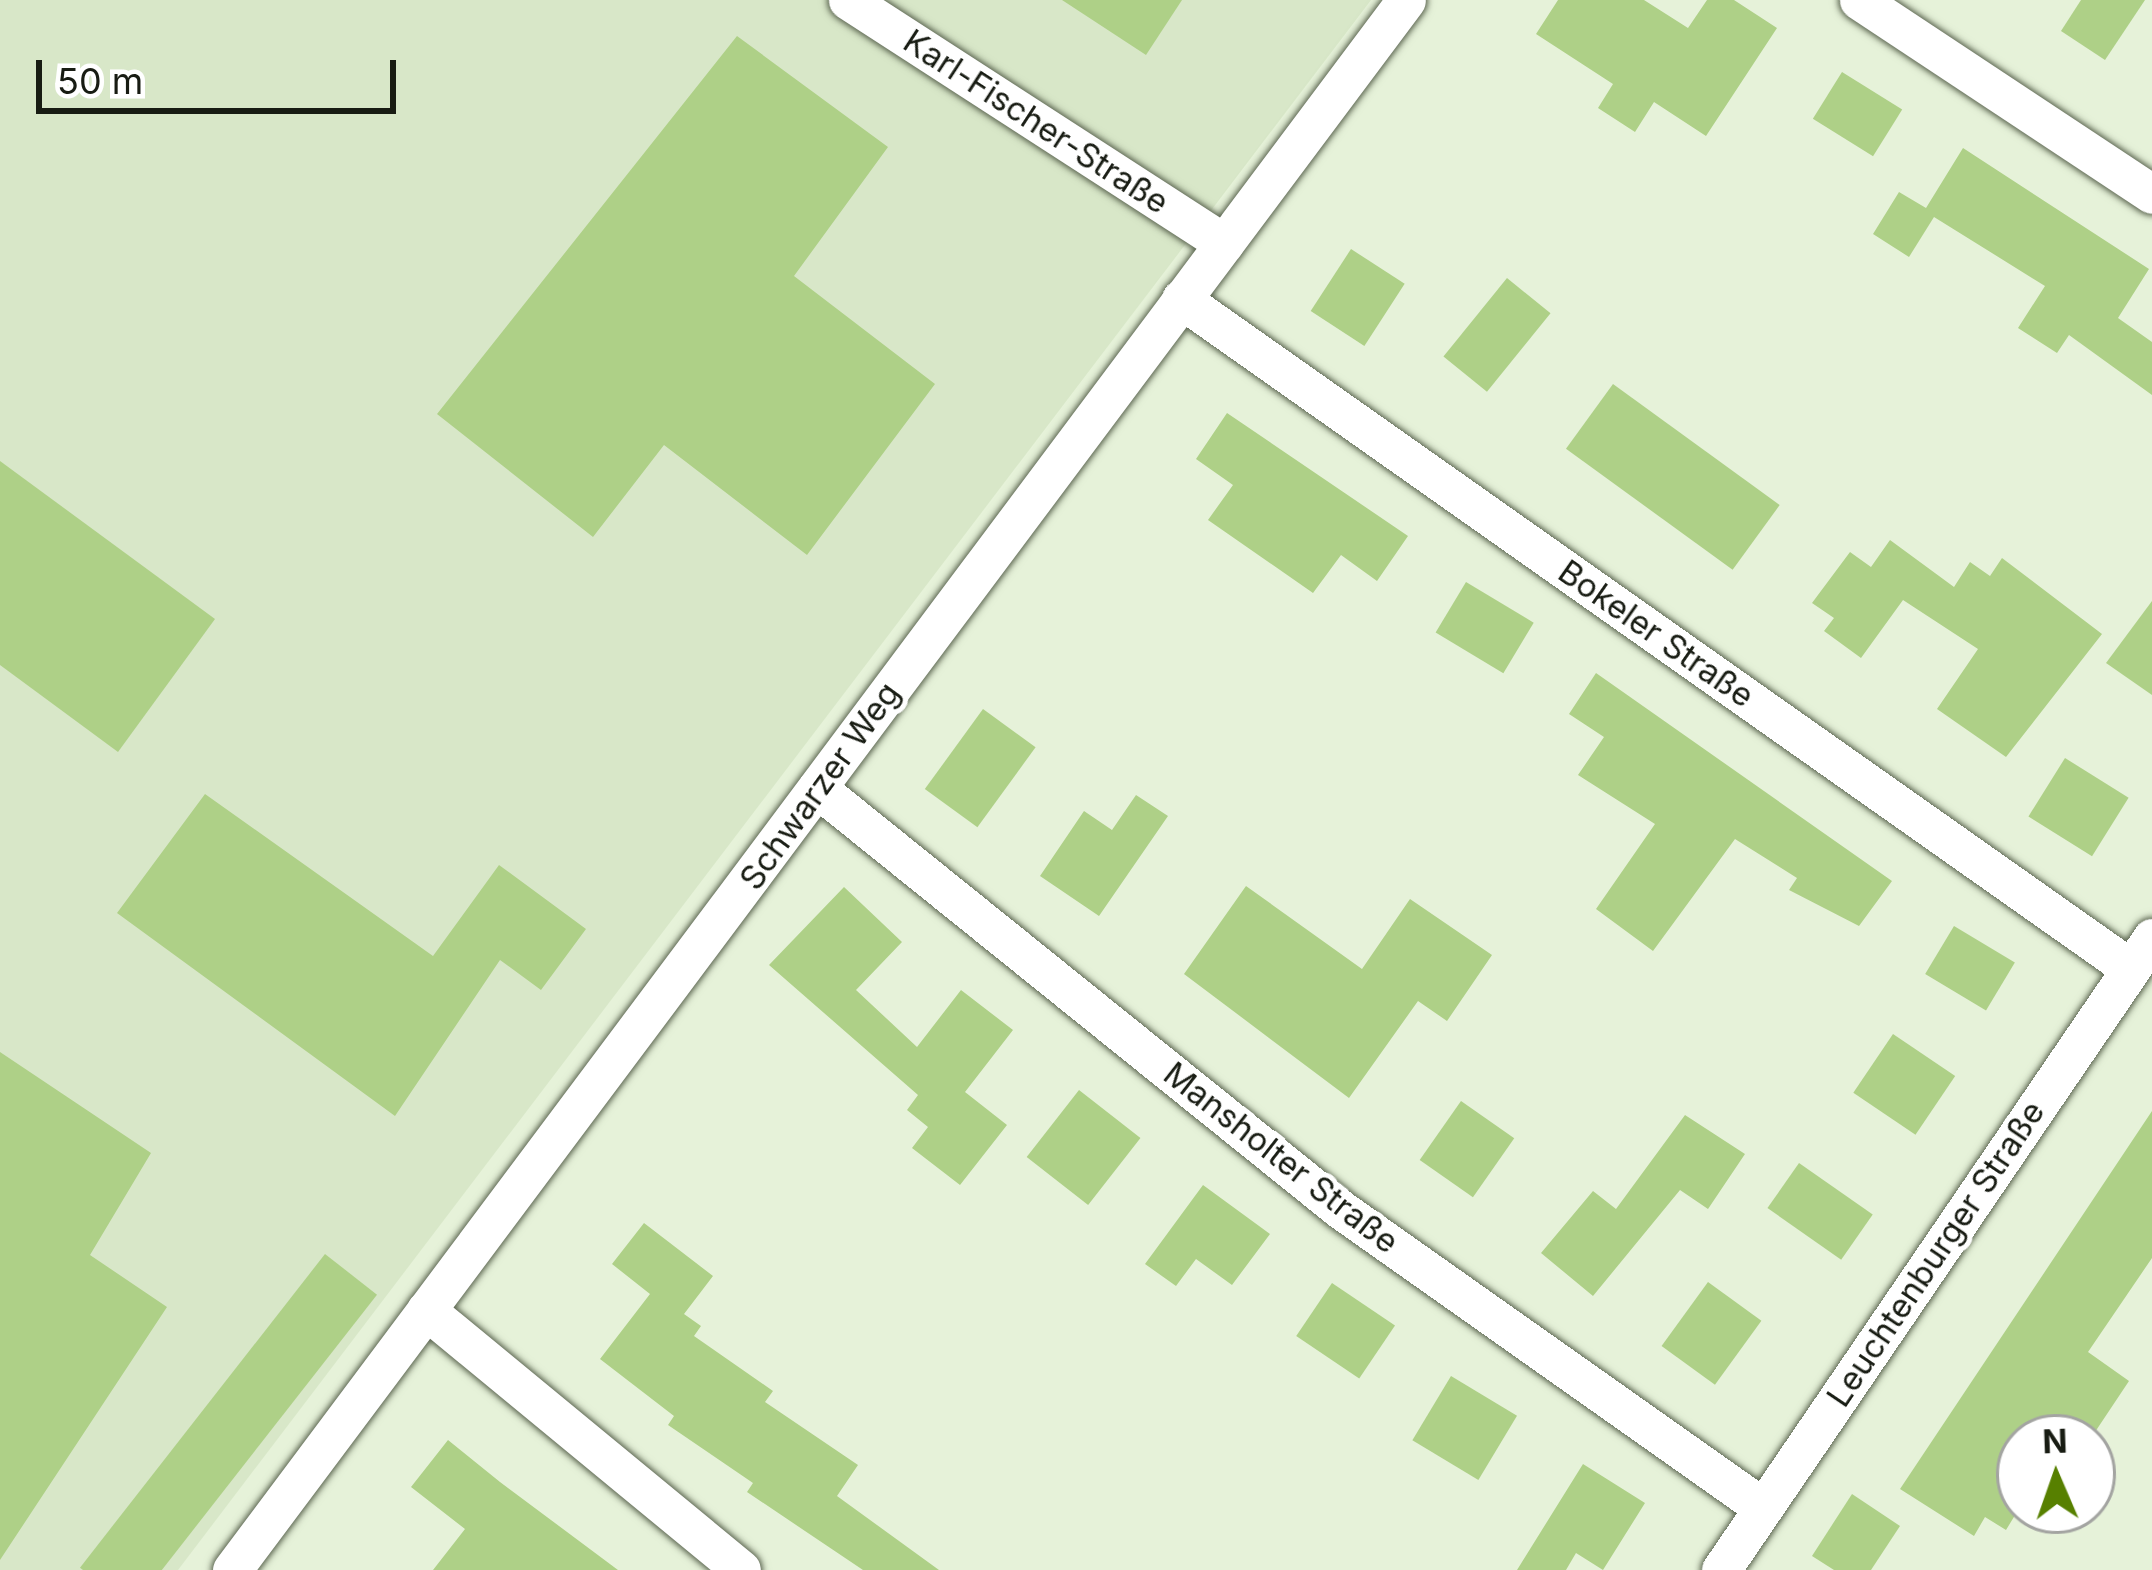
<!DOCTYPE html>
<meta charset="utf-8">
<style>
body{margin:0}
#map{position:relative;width:2152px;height:1570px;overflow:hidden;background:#e6f2d9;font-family:Inter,sans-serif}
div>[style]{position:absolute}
.built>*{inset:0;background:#d8e7c8}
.building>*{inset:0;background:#aed087;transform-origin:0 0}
.roads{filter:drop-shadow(0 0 3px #5d6752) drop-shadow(0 0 3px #5d6752)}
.minor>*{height:39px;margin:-19.5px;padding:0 19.5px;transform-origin:19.5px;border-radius:19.5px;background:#fff}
span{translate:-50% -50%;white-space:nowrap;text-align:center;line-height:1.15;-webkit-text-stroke:10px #fff;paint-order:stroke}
.street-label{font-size:33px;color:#181c13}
.north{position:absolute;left:1996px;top:1414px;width:120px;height:120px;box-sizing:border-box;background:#fff;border:3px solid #a3a4a1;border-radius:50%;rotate:358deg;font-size:33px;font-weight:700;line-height:48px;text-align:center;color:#181c13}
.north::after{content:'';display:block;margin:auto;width:42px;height:54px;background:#578000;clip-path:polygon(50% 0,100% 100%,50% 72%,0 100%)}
.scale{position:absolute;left:36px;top:60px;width:360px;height:54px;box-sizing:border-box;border:6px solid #181c13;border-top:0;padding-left:15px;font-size:36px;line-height:42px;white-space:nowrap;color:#181c13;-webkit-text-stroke:9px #fff;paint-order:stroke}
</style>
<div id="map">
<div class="built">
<i style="clip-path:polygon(0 0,1371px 0,178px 1570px,0 1570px)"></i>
</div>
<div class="building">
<i style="clip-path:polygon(1062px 0,1182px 0,1146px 55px)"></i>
<i style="clip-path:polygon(1558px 0,1644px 0,1688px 28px,1707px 0,1734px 0,1777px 28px,1706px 136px,1654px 102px,1635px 132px,1598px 108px,1613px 84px,1536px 34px)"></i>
<i style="clip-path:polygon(2081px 0,2145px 0,2105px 60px,2061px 31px)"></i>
<i style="clip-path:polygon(737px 36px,888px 147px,794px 276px,935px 384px,807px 555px,664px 445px,593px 537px,437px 414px)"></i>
<i style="left:1842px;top:72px;width:71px;height:55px;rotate:32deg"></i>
<i style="clip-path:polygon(1963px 148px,2149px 269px,2118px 318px,2152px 342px,2152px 395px,2069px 335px,2057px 353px,2018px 328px,2045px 286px,1934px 217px,1909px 257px,1873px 234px,1899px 192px,1926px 208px)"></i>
<i style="left:1351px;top:249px;width:64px;height:74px;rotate:33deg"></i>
<i style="left:1507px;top:278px;width:56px;height:101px;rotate:39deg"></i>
<i style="left:1613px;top:384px;width:206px;height:80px;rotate:36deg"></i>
<i style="clip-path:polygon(1227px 413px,1408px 536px,1377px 581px,1341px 555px,1313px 593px,1208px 520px,1233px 485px,1196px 459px)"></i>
<i style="clip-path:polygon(0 461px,215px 619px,118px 752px,0 665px)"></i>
<i style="clip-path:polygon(1890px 540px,1954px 587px,1970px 562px,1990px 576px,2002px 558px,2102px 634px,2006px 757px,1937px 709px,1978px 649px,1903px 600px,1861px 658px,1824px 631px,1834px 618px,1812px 603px,1850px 552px,1871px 567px)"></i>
<i style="left:1466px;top:582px;width:79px;height:59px;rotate:31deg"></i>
<i style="clip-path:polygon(2152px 601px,2152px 695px,2106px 663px)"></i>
<i style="clip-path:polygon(1596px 673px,1892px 881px,1859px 926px,1789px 890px,1797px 878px,1735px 839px,1653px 951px,1596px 909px,1655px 824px,1578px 775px,1604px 737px,1569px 714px)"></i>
<i style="left:983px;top:709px;width:65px;height:99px;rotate:36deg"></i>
<i style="left:2065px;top:758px;width:75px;height:69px;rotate:32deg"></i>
<i style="clip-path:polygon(205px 794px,433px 956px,499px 865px,586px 929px,541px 990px,500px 960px,395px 1116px,117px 913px)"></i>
<i style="clip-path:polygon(1136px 795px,1168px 816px,1099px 916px,1040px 876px,1084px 811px,1112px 830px)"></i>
<i style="clip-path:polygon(1246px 886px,1362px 969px,1410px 899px,1492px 955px,1447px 1021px,1418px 1001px,1349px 1098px,1184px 974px)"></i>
<i style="clip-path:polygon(844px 887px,902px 942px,856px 990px,917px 1047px,961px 990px,1013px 1030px,965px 1092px,1007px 1125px,960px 1185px,912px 1148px,928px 1127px,907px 1110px,918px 1095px,769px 965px)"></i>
<i style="left:1954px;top:926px;width:71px;height:56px;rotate:31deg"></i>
<i style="left:1893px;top:1034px;width:75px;height:71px;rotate:34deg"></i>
<i style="clip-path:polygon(0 1052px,151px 1153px,90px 1255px,167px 1307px,0 1560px)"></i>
<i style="left:1079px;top:1090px;width:78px;height:85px;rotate:38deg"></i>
<i style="left:1461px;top:1101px;width:65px;height:72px;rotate:35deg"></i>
<i style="clip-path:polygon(2152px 1111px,2152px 1258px,2088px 1352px,2129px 1381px,2091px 1438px,2020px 1438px,2020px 1507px,2006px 1530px,1985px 1517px,1974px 1536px,1900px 1489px)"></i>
<i style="clip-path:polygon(1685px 1115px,1745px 1154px,1708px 1209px,1680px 1190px,1593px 1296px,1541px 1253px,1593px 1191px,1616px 1209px)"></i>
<i style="left:1799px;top:1163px;width:90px;height:55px;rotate:35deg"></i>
<i style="clip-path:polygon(1203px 1185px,1270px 1234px,1232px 1285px,1196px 1259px,1176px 1286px,1145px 1264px)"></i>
<i style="clip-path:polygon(644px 1223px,713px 1276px,684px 1314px,701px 1326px,694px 1336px,773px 1391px,765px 1402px,858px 1465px,837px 1496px,939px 1570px,863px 1570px,747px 1492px,753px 1483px,668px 1425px,674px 1416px,600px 1359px,650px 1294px,612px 1264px)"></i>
<i style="left:325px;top:1254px;width:66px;height:398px;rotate:38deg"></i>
<i style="left:1708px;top:1282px;width:66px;height:79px;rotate:36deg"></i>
<i style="left:1332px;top:1283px;width:76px;height:64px;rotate:34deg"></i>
<i style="left:1451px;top:1376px;width:77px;height:75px;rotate:31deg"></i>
<i style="clip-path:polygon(448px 1440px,500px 1482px,618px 1570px,433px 1570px,465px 1529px,411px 1487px)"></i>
<i style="clip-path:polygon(1583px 1464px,1645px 1503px,1603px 1570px,1576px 1553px,1566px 1570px,1517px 1570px)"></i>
<i style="clip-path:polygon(1852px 1494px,1900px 1526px,1871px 1570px,1834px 1570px,1812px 1556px)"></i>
</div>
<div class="roads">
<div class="minor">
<i style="left:848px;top:0;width:448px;rotate:32.9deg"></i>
<i style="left:1859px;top:0;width:351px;rotate:33.5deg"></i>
<i style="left:1181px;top:299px;width:1162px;rotate:35.19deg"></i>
<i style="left:817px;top:788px;width:671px;rotate:38.83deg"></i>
<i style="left:1340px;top:1209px;width:517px;rotate:35.23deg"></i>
<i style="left:426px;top:1310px;width:408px;rotate:39.5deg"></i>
<i style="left:232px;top:1570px;width:1960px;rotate:-53.21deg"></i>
<i style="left:1721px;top:1570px;width:765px;rotate:-55.71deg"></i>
</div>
</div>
<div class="street-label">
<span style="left:1036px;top:122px;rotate:33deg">Karl-Fischer-Straße</span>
<span style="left:1656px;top:634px;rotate:35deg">Bokeler Straße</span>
<span style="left:820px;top:786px;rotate:-54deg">Schwarzer Weg</span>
<span style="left:1281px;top:1158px;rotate:38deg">Mansholter Straße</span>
<span style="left:1936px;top:1254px;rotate:-56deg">Leuchtenburger Straße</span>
</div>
<div class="north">N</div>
<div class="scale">50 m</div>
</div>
